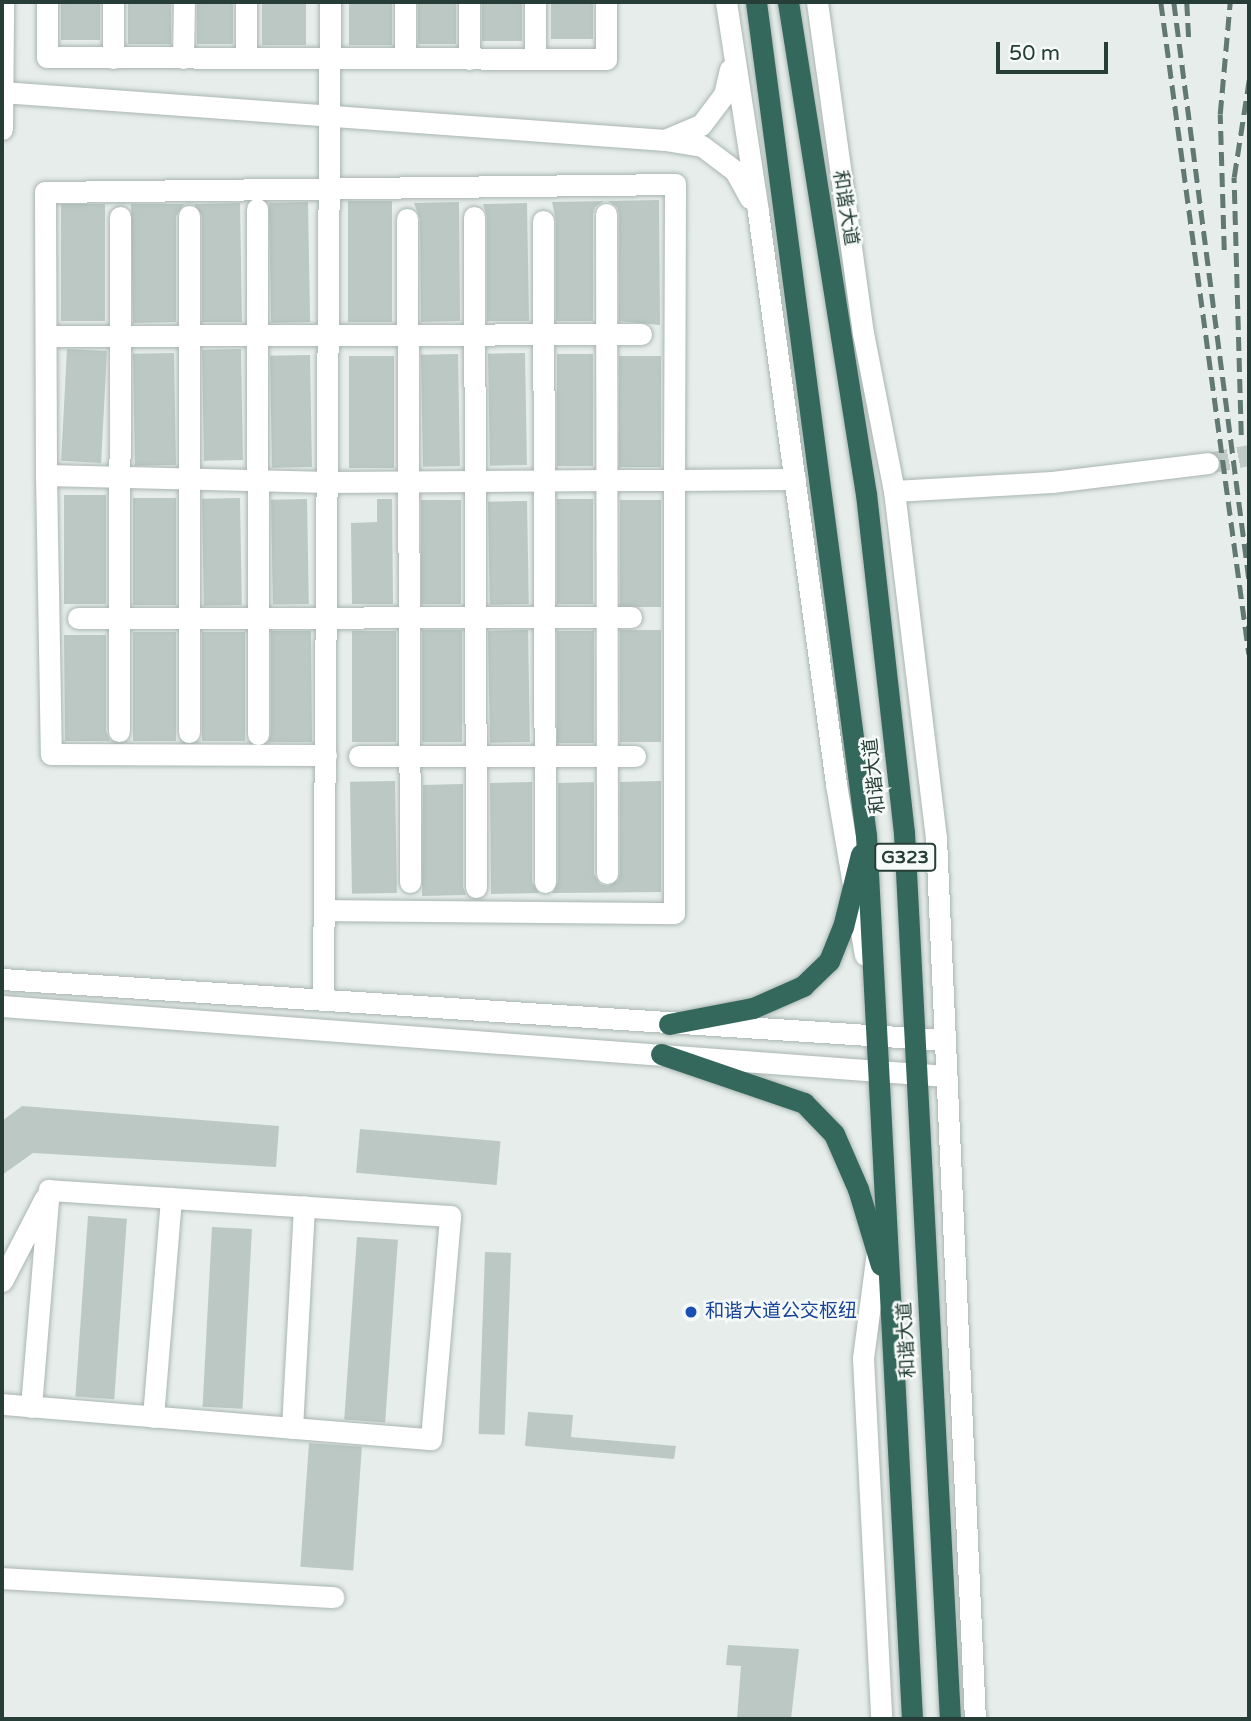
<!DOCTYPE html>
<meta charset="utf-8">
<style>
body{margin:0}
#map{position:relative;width:1251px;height:1721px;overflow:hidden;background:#e6edea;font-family:"Varela Round","Noto Sans SC",sans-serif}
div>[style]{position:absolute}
.building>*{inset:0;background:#bbc8c3;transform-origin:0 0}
.minor-tunnel>*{height:21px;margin-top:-10.5px;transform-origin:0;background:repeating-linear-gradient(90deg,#c0cac6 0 21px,transparent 0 31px)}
.roads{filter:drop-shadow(0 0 2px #a9b5b1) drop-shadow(0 0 2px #a9b5b1)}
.minor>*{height:21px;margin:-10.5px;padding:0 10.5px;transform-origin:10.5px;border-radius:10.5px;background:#fff}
.highway>*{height:21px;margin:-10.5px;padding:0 10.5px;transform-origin:10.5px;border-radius:10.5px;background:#35685d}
.rail>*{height:4.5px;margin-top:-2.25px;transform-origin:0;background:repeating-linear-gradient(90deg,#617972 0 14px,transparent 0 21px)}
.dots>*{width:19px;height:19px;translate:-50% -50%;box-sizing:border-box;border:4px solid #f6faf8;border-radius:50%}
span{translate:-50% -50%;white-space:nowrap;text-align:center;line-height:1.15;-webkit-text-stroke:5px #f6faf8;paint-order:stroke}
.shield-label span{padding:2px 5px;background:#f6faf8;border:2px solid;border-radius:5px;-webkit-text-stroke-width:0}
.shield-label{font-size:18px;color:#263e37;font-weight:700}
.street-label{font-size:19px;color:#263e37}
.transit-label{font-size:19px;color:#164399}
.left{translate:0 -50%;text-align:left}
.frame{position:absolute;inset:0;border:4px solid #263e37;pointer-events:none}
.scale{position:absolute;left:996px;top:42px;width:112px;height:32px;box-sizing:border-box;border:4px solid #263e37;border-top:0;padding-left:9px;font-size:21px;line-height:24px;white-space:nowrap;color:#263e37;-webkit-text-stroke:5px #f6faf8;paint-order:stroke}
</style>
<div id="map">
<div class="building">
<i style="left:61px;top:2px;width:39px;height:38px"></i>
<i style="left:128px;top:2px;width:43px;height:42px"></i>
<i style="left:197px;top:2px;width:36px;height:42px"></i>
<i style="left:262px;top:2px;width:44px;height:43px"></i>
<i style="left:349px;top:2px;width:43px;height:43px"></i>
<i style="left:418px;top:2px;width:38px;height:42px"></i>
<i style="left:482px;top:2px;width:40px;height:39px"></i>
<i style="left:551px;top:2px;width:42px;height:37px"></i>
<i style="clip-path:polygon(659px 200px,660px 325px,619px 321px,619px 214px,617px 207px,608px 201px)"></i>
<i style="left:348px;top:201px;width:44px;height:121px"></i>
<i style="clip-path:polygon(604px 201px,595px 207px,593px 214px,593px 321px,556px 321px,556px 221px,552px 202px)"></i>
<i style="left:308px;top:202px;width:120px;height:39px;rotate:89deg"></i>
<i style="clip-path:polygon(459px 202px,460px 321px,421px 322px,420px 219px,414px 203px)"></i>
<i style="clip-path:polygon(240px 203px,242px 322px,202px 322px,202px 216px,194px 204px)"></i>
<i style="clip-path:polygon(527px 203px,529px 321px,487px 321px,487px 217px,483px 204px)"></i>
<i style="left:105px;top:204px;width:117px;height:44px;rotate:90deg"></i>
<i style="clip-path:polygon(131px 204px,184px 204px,176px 216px,176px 322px,133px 323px)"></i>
<i style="left:67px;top:349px;width:40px;height:112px;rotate:3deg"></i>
<i style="left:241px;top:349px;width:111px;height:39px;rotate:89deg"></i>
<i style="left:174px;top:353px;width:112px;height:41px;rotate:89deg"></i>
<i style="left:525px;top:353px;width:112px;height:37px;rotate:89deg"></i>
<i style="left:458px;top:354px;width:112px;height:37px;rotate:89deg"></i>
<i style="left:557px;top:354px;width:36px;height:112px"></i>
<i style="left:310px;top:355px;width:112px;height:40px;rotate:89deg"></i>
<i style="left:349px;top:356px;width:45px;height:112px"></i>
<i style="left:661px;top:356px;width:111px;height:42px;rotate:90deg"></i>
<i style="left:106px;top:495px;width:109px;height:42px;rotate:90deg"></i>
<i style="left:176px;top:498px;width:107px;height:43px;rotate:90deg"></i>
<i style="left:240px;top:498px;width:107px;height:38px;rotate:89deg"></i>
<i style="left:307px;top:499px;width:105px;height:36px;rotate:89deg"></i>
<i style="clip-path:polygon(377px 499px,392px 499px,393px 604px,352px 604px,351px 523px,377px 522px)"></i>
<i style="left:557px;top:499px;width:36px;height:105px"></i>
<i style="left:421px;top:500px;width:40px;height:104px"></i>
<i style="left:661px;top:500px;width:107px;height:41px;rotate:90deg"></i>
<i style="left:527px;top:501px;width:103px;height:39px;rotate:89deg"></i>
<i style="left:462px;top:630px;width:112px;height:40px;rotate:90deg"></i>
<i style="left:528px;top:630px;width:112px;height:40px;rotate:89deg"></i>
<i style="left:661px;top:630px;width:112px;height:41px;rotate:90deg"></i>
<i style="clip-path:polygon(271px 631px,311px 631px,312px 742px,268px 742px,271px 734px)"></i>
<i style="left:352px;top:631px;width:44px;height:111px"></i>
<i style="left:557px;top:631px;width:37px;height:112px"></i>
<i style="left:133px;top:632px;width:43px;height:109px"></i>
<i style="left:202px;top:632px;width:43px;height:109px"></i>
<i style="clip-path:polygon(64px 635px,106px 635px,106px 731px,110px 741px,65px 741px)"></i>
<i style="left:395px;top:781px;width:112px;height:45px;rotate:89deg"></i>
<i style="clip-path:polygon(661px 781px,661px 892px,552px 893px,558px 882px,558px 783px,594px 782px,594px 874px,600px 884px,608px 886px,618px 880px,620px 873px,620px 782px)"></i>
<i style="clip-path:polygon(532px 782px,532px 882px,539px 893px,491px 894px,490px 783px)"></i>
<i style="clip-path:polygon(463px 784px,463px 887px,466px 895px,422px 896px,423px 785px)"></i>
<i style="clip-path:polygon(22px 1106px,279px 1126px,276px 1167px,33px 1153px,2px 1175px,2px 1121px)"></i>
<i style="left:360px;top:1129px;width:141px;height:44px;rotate:5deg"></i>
<i style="left:88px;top:1216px;width:39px;height:181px;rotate:4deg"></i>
<i style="left:212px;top:1227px;width:40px;height:180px;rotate:3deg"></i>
<i style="left:357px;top:1237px;width:41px;height:183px;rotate:4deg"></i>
<i style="left:485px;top:1252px;width:26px;height:182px;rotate:2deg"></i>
<i style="clip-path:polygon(528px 1412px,573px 1415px,571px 1437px,676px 1446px,674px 1459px,525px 1446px)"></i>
<i style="left:309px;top:1443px;width:53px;height:124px;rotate:4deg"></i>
<i style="clip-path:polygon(728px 1645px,799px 1649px,791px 1719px,737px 1719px,741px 1666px,726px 1665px)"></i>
</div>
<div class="minor-tunnel">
<i style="left:1208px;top:463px;width:42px;rotate:-11deg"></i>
</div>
<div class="roads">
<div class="minor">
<i style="left:47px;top:2px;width:55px;rotate:90deg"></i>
<i style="left:47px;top:57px;width:559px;rotate:0.2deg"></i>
<i style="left:606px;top:59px;width:57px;rotate:-90deg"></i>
<i style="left:405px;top:2px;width:56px;rotate:90deg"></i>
<i style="left:726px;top:2px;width:212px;rotate:81.3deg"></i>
<i style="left:758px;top:212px;width:577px;rotate:82.23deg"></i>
<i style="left:836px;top:784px;width:173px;rotate:80.4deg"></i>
<i style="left:817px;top:2px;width:334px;rotate:82.1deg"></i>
<i style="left:863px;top:333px;width:161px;rotate:78.9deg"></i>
<i style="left:894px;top:491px;width:350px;rotate:83.1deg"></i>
<i style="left:936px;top:838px;width:882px;rotate:87.47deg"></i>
<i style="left:113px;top:58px;width:56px;rotate:-90deg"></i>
<i style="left:183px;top:58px;width:56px;rotate:-89deg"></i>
<i style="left:246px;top:58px;width:56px;rotate:-90deg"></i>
<i style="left:469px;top:59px;width:57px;rotate:-90deg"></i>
<i style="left:535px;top:59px;width:57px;rotate:-90deg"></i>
<i style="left:2px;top:92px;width:665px;rotate:4.14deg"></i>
<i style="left:665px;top:140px;width:39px;rotate:-23deg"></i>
<i style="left:701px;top:125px;width:38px;rotate:-53deg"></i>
<i style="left:724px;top:95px;width:26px;rotate:-77deg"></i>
<i style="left:2px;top:129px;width:127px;rotate:-89.5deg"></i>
<i style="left:665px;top:140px;width:37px;rotate:9deg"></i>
<i style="left:702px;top:146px;width:41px;rotate:37.1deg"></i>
<i style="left:735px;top:171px;width:31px;rotate:61deg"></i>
<i style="left:257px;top:209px;width:525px;rotate:89.89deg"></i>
<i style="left:606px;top:214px;width:659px;rotate:89.91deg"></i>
<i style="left:189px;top:216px;width:516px;rotate:90deg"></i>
<i style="left:474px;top:217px;width:670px;rotate:89.83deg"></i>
<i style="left:407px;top:219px;width:663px;rotate:89.74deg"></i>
<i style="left:543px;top:221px;width:661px;rotate:89.83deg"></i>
<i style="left:46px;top:336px;width:595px;rotate:-0.19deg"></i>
<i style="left:46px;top:475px;width:279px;rotate:89deg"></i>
<i style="left:51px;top:754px;width:275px;rotate:0.2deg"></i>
<i style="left:894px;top:491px;width:158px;rotate:-3.3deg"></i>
<i style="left:1052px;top:482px;width:157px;rotate:-6.9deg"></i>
<i style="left:78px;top:618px;width:553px;rotate:-0.1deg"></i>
<i style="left:119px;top:731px;width:514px;rotate:-89.89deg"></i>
<i style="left:359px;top:756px;width:276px"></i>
<i style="left:324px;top:910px;width:350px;rotate:0.5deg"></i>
<i style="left:674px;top:913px;width:433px;rotate:-90deg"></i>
<i style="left:674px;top:480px;width:296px;rotate:-89.8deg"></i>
<i style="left:675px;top:184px;width:630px;rotate:179.27deg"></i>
<i style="left:45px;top:192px;width:283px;rotate:89.8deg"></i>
<i style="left:46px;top:475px;width:283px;rotate:1.4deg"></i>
<i style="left:329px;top:482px;width:278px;rotate:-0.4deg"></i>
<i style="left:607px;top:480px;width:67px"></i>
<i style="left:674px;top:480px;width:121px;rotate:-0.5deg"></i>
<i style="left:2px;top:979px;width:945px;rotate:3.7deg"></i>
<i style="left:323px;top:1000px;width:998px;rotate:-89.6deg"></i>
<i style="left:2px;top:1006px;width:947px;rotate:4.24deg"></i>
<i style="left:878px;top:1244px;width:115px;rotate:97.5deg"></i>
<i style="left:863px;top:1358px;width:361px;rotate:87.1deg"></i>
<i style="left:2px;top:1281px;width:93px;rotate:-62.6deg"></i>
<i style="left:2px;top:1404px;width:430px;rotate:4.7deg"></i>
<i style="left:431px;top:1439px;width:224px;rotate:-85.1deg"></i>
<i style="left:450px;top:1216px;width:402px;rotate:-176.3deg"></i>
<i style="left:31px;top:1407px;width:218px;rotate:-85.3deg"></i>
<i style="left:153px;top:1417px;width:220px;rotate:-85.3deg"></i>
<i style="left:292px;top:1428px;width:222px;rotate:-86.9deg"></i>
<i style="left:2px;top:1578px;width:332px;rotate:3.3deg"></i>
</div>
<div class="highway">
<i style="left:756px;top:2px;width:840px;rotate:82.48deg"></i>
<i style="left:866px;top:835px;width:885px;rotate:87.02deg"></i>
<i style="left:788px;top:2px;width:498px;rotate:81deg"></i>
<i style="left:866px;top:494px;width:341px;rotate:83.6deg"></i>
<i style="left:904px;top:833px;width:887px;rotate:87.03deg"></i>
<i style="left:669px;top:1024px;width:86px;rotate:-10.8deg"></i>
<i style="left:753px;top:1008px;width:55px;rotate:-23.7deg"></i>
<i style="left:803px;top:986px;width:36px;rotate:-44deg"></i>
<i style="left:829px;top:961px;width:37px;rotate:-68deg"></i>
<i style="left:843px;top:927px;width:75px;rotate:-76.1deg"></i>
<i style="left:661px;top:1054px;width:151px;rotate:18.9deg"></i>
<i style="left:804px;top:1103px;width:43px;rotate:45.9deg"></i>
<i style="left:834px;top:1134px;width:60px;rotate:66.4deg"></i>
<i style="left:858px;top:1189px;width:79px;rotate:73.2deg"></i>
</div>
</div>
<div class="rail">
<i style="left:1161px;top:2px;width:658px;rotate:82.31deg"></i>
<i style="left:1174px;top:2px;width:582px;rotate:82.59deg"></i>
<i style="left:1187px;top:2px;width:38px;rotate:87deg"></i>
<i style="left:1224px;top:250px;width:136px;rotate:-91.7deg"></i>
<i style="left:1220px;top:114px;width:112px;rotate:-84.9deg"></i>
<i style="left:1241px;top:435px;width:258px;rotate:-91.6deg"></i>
<i style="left:1234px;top:177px;width:98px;rotate:-81.2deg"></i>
</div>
<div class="dots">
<i style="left:691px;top:1312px;background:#1a4fb4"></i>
</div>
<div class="shield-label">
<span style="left:905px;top:857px">G323</span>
</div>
<div class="street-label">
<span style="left:845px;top:208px;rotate:81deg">和谐大道</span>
<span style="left:875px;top:776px;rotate:-96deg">和谐大道</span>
<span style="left:907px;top:1340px;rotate:-93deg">和谐大道</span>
</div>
<div class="transit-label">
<span class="left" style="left:705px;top:1312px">和谐大道公交枢纽</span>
</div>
<div class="frame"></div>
<div class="scale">50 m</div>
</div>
